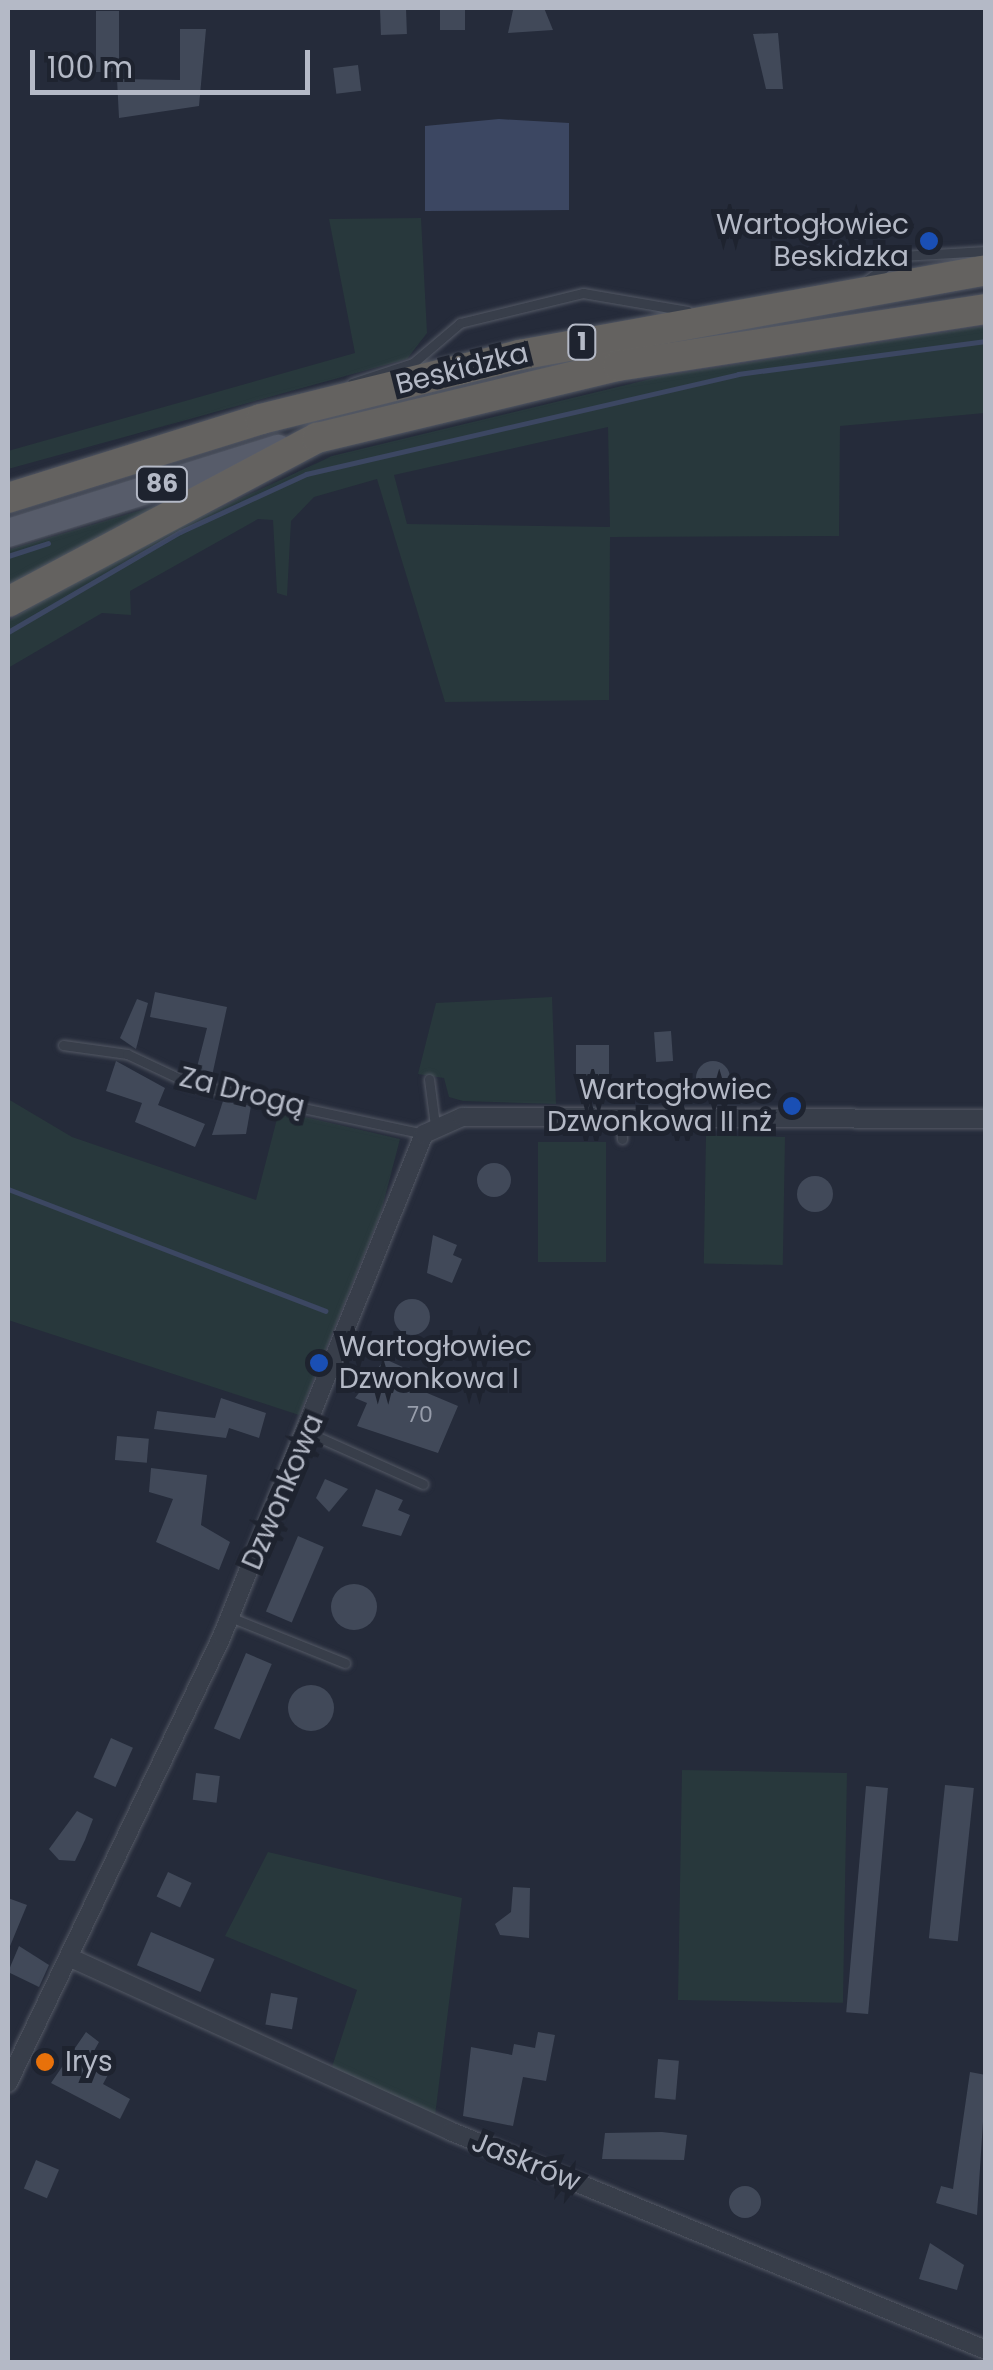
<!DOCTYPE html>
<meta charset="utf-8">
<style>
body{margin:0}
#map{position:relative;width:993px;height:2370px;overflow:hidden;background:#252b3a;font-family:Poppins,sans-serif}
div>[style]{position:absolute}
.green>*{inset:0;background:#28383c;transform-origin:0 0}
.water>*{inset:0;background:#3c4762}
.stream>*{height:5px;margin:-2.5px;padding:0 2.5px;transform-origin:2.5px;border-radius:2.5px;background:#3c4762}
.building>*{inset:0;background:#414959;transform-origin:0 0}
.round{border-radius:50%}
.roads{filter:drop-shadow(0 0 2px #545965) drop-shadow(0 0 2px #545965)}
.service>*{height:9px;margin:-4.5px;padding:0 4.5px;transform-origin:4.5px;border-radius:4.5px;background:#383e4a}
.minor>*{height:18px;margin:-9px;padding:0 9px;transform-origin:9px;border-radius:9px;background:#383e4a}
.primary>*{height:28px;margin:-14px;padding:0 14px;transform-origin:14px;border-radius:14px;background:#575c6a}
.trunk>*{height:30px;margin:-15px;padding:0 15px;transform-origin:15px;border-radius:15px;background:#646260}
.dots>*{width:28px;height:28px;translate:-50% -50%;box-sizing:border-box;border:5px solid #1e232f;border-radius:50%}
span{translate:-50% -50%;white-space:nowrap;text-align:center;line-height:1.15;-webkit-text-stroke:10px #1e232f;paint-order:stroke}
.number-label{font-size:22px;color:#979dab}
.number-label span{-webkit-text-stroke-width:0}
.shield-label span{padding:2px 8px;background:#1e232f;border:2px solid;border-radius:8px;-webkit-text-stroke-width:0}
.shield-label{font-size:25px;color:#b4b9c6;font-weight:700}
.poi-label{font-size:28px;color:#b4b9c6}
.right{translate:-100% -50%;text-align:right}
.left{translate:0 -50%;text-align:left}
.street-label{font-size:28px;color:#b4b9c6}
.frame{position:absolute;inset:0;border:10px solid #b4b9c6;pointer-events:none}
.scale{position:absolute;left:30px;top:50px;width:280px;height:45px;box-sizing:border-box;border:5px solid #b4b9c6;border-top:0;padding-left:12px;font-size:30px;line-height:35px;white-space:nowrap;color:#b4b9c6;-webkit-text-stroke:8px #1e232f;paint-order:stroke}
</style>
<div id="map">
<div class="green">
<i style="clip-path:polygon(421px 218px,427px 333px,407px 359px,8px 469px,8px 451px,355px 353px,329px 219px)"></i>
<i style="clip-path:polygon(evenodd,985px 326px,985px 413px,840px 426px,839px 536px,610px 537px,609px 700px,445px 702px,377px 479px,314px 497px,291px 521px,287px 596px,277px 593px,273px 520px,258px 519px,130px 591px,131px 615px,102px 613px,8px 668px,8px 621px,114px 557px,332px 456px,663px 376px,985px 326px,608px 427px,610px 527px,407px 524px,394px 475px,608px 427px)"></i>
<i style="clip-path:polygon(155px 506px,135px 521px,8px 586px,8px 550px)"></i>
<i style="clip-path:polygon(552px 997px,556px 1104px,463px 1101px,449px 1097px,444px 1078px,418px 1074px,436px 1003px)"></i>
<i style="clip-path:polygon(8px 1099px,72px 1137px,256px 1200px,279px 1111px,400px 1139px,381px 1212px,299px 1415px,8px 1320px)"></i>
<i style="left:785px;top:1137px;width:128px;height:79px;rotate:91deg"></i>
<i style="left:538px;top:1142px;width:68px;height:120px"></i>
<i style="left:682px;top:1770px;width:165px;height:230px;rotate:1deg"></i>
<i style="clip-path:polygon(268px 1852px,462px 1898px,435px 2116px,330px 2073px,357px 1990px,225px 1936px)"></i>
</div>
<div class="water">
<i style="clip-path:polygon(499px 119px,569px 123px,569px 210px,425px 211px,425px 126px)"></i>
</div>
<div class="stream">
<i style="left:8px;top:556px;width:42px;rotate:-18deg"></i>
<i style="left:8px;top:632px;width:199px;rotate:-30.2deg"></i>
<i style="left:180px;top:532px;width:139px;rotate:-24.7deg"></i>
<i style="left:306px;top:474px;width:443px;rotate:-13deg"></i>
<i style="left:738px;top:374px;width:250px;rotate:-7.6deg"></i>
<i style="left:8px;top:1189px;width:340px;rotate:21deg"></i>
</div>
<div class="building">
<i style="left:406px;top:8px;width:26px;height:26px;rotate:88deg"></i>
<i style="left:440px;top:8px;width:25px;height:22px"></i>
<i style="clip-path:polygon(544px 8px,553px 30px,508px 33px,513px 10px)"></i>
<i style="left:96px;top:11px;width:23px;height:61px"></i>
<i style="clip-path:polygon(180px 29px,206px 29px,199px 106px,119px 118px,117px 79px,180px 80px)"></i>
<i style="clip-path:polygon(778px 33px,783px 89px,766px 89px,753px 34px)"></i>
<i style="left:358px;top:65px;width:26px;height:25px;rotate:83deg"></i>
<i style="clip-path:polygon(155px 992px,227px 1007px,212px 1076px,196px 1071px,207px 1028px,150px 1017px)"></i>
<i style="clip-path:polygon(137px 999px,148px 1003px,136px 1049px,120px 1038px)"></i>
<i style="left:671px;top:1031px;width:30px;height:17px;rotate:86deg"></i>
<i style="left:576px;top:1045px;width:33px;height:31px"></i>
<i style="clip-path:polygon(116px 1061px,165px 1088px,158px 1105px,205px 1124px,195px 1147px,135px 1122px,142px 1103px,106px 1091px)"></i>
<i class="round" style="left:696px;top:1061px;width:34px;height:34px"></i>
<i style="clip-path:polygon(223px 1101px,251px 1106px,246px 1134px,212px 1135px)"></i>
<i class="round" style="left:477px;top:1163px;width:34px;height:34px"></i>
<i class="round" style="left:797px;top:1176px;width:36px;height:36px"></i>
<i style="clip-path:polygon(433px 1235px,457px 1245px,453px 1255px,462px 1259px,452px 1283px,427px 1273px)"></i>
<i class="round" style="left:394px;top:1299px;width:36px;height:36px"></i>
<i style="clip-path:polygon(385px 1359px,407px 1369px,401px 1382px,458px 1406px,438px 1453px,357px 1426px,367px 1403px,355px 1398px)"></i>
<i style="clip-path:polygon(221px 1398px,266px 1413px,259px 1438px,229px 1428px,226px 1438px,154px 1429px,157px 1411px,215px 1418px)"></i>
<i style="left:117px;top:1436px;width:32px;height:24px;rotate:5deg"></i>
<i style="clip-path:polygon(151px 1468px,207px 1475px,201px 1525px,230px 1542px,219px 1570px,156px 1542px,173px 1499px,149px 1492px)"></i>
<i style="clip-path:polygon(325px 1479px,348px 1489px,329px 1512px,316px 1498px)"></i>
<i style="clip-path:polygon(376px 1489px,403px 1500px,398px 1510px,410px 1515px,401px 1536px,362px 1526px)"></i>
<i style="left:298px;top:1536px;width:28px;height:82px;rotate:23deg"></i>
<i class="round" style="left:331px;top:1584px;width:46px;height:46px"></i>
<i style="left:246px;top:1653px;width:28px;height:82px;rotate:23deg"></i>
<i class="round" style="left:288px;top:1685px;width:46px;height:46px"></i>
<i style="left:111px;top:1738px;width:24px;height:43px;rotate:24deg"></i>
<i style="left:196px;top:1773px;width:24px;height:27px;rotate:7deg"></i>
<i style="left:945px;top:1785px;width:29px;height:154px;rotate:6deg"></i>
<i style="left:866px;top:1786px;width:22px;height:227px;rotate:5deg"></i>
<i style="clip-path:polygon(77px 1811px,93px 1819px,85px 1840px,75px 1861px,59px 1860px,49px 1849px)"></i>
<i style="left:168px;top:1872px;width:26px;height:27px;rotate:25deg"></i>
<i style="clip-path:polygon(513px 1887px,530px 1888px,529px 1938px,500px 1935px,495px 1924px,511px 1912px)"></i>
<i style="clip-path:polygon(8px 1898px,27px 1905px,8px 1951px)"></i>
<i style="left:151px;top:1932px;width:69px;height:36px;rotate:23deg"></i>
<i style="clip-path:polygon(19px 1946px,49px 1965px,39px 1987px,8px 1972px)"></i>
<i style="left:271px;top:1993px;width:27px;height:32px;rotate:10deg"></i>
<i style="clip-path:polygon(86px 2032px,99px 2042px,89px 2060px,110px 2071px,103px 2084px,130px 2099px,120px 2119px,51px 2083px)"></i>
<i style="clip-path:polygon(538px 2032px,555px 2035px,546px 2081px,523px 2077px,513px 2126px,463px 2116px,471px 2047px,512px 2055px,514px 2044px,535px 2048px)"></i>
<i style="left:658px;top:2059px;width:21px;height:39px;rotate:5deg"></i>
<i style="clip-path:polygon(970px 2072px,986px 2075px,977px 2215px,936px 2203px,941px 2186px,953px 2189px)"></i>
<i style="clip-path:polygon(662px 2132px,687px 2135px,684px 2160px,602px 2159px,605px 2133px)"></i>
<i style="left:36px;top:2160px;width:25px;height:31px;rotate:23deg"></i>
<i class="round" style="left:729px;top:2186px;width:32px;height:32px"></i>
<i style="clip-path:polygon(930px 2243px,964px 2265px,957px 2290px,919px 2279px)"></i>
</div>
<div class="roads">
<div class="service">
<i style="left:863px;top:283px;width:47px;rotate:-35.4deg"></i>
<i style="left:901px;top:256px;width:85px;rotate:-3.4deg"></i>
<i style="left:352px;top:383px;width:64px;rotate:-18.2deg"></i>
<i style="left:413px;top:363px;width:62px;rotate:-40.4deg"></i>
<i style="left:460px;top:323px;width:127px;rotate:-13.7deg"></i>
<i style="left:583px;top:293px;width:106px;rotate:9.8deg"></i>
<i style="left:63px;top:1045px;width:65px;rotate:8deg"></i>
<i style="left:127px;top:1054px;width:71px;rotate:25.1deg"></i>
<i style="left:191px;top:1084px;width:238px;rotate:12.1deg"></i>
<i style="left:429px;top:1079px;width:46px;rotate:82.6deg"></i>
<i style="left:621px;top:1120px;width:19px;rotate:87deg"></i>
<i style="left:309px;top:1433px;width:125px;rotate:24.1deg"></i>
<i style="left:230px;top:1617px;width:124px;rotate:21.8deg"></i>
</div>
<div class="minor">
<i style="left:73px;top:1959px;width:414px;rotate:24.5deg"></i>
<i style="left:450px;top:2131px;width:579px;rotate:22.22deg"></i>
<i style="left:8px;top:2083px;width:496px;rotate:-64.4deg"></i>
<i style="left:222px;top:1636px;width:541px;rotate:-68.08deg"></i>
<i style="left:424px;top:1134px;width:42px;rotate:-24.1deg"></i>
<i style="left:462px;top:1117px;width:524px;rotate:0.22deg"></i>
</div>
<div class="primary">
<i style="left:8px;top:533px;width:283px;rotate:-17.3deg"></i>
</div>
<div class="trunk">
<i style="left:8px;top:498px;width:265px;rotate:-17.3deg"></i>
<i style="left:261px;top:419px;width:266px;rotate:-13.9deg"></i>
<i style="left:519px;top:355px;width:475px;rotate:-10.3deg"></i>
<i style="left:8px;top:602px;width:350px;rotate:-28deg"></i>
<i style="left:317px;top:438px;width:309px;rotate:-13.5deg"></i>
<i style="left:618px;top:366px;width:372px;rotate:-8.8deg"></i>
</div>
</div>
<div class="dots">
<i style="left:929px;top:241px;background:#1a4fb4"></i>
<i style="left:792px;top:1106px;background:#1a4fb4"></i>
<i style="left:319px;top:1363px;background:#1a4fb4"></i>
<i style="left:45px;top:2062px;background:#e8710a"></i>
</div>
<div class="number-label">
<span style="left:420px;top:1415px">70</span>
</div>
<div class="shield-label">
<span style="left:582px;top:342px">1</span>
<span style="left:162px;top:484px">86</span>
</div>
<div class="poi-label">
<span class="right" style="left:909px;top:241px">Wartogłowiec<br>Beskidzka</span>
<span class="right" style="left:772px;top:1106px">Wartogłowiec<br>Dzwonkowa II nż</span>
<span class="left" style="left:339px;top:1363px">Wartogłowiec<br>Dzwonkowa I</span>
<span class="left" style="left:65px;top:2062px">Irys</span>
</div>
<div class="street-label">
<span style="left:462px;top:369px;rotate:-14deg">Beskidzka</span>
<span style="left:242px;top:1092px;rotate:14deg">Za Drogą</span>
<span style="left:283px;top:1492px;rotate:-67deg">Dzwonkowa</span>
<span style="left:526px;top:2162px;rotate:22deg">Jaskrów</span>
</div>
<div class="frame"></div>
<div class="scale">100 m</div>
</div>
